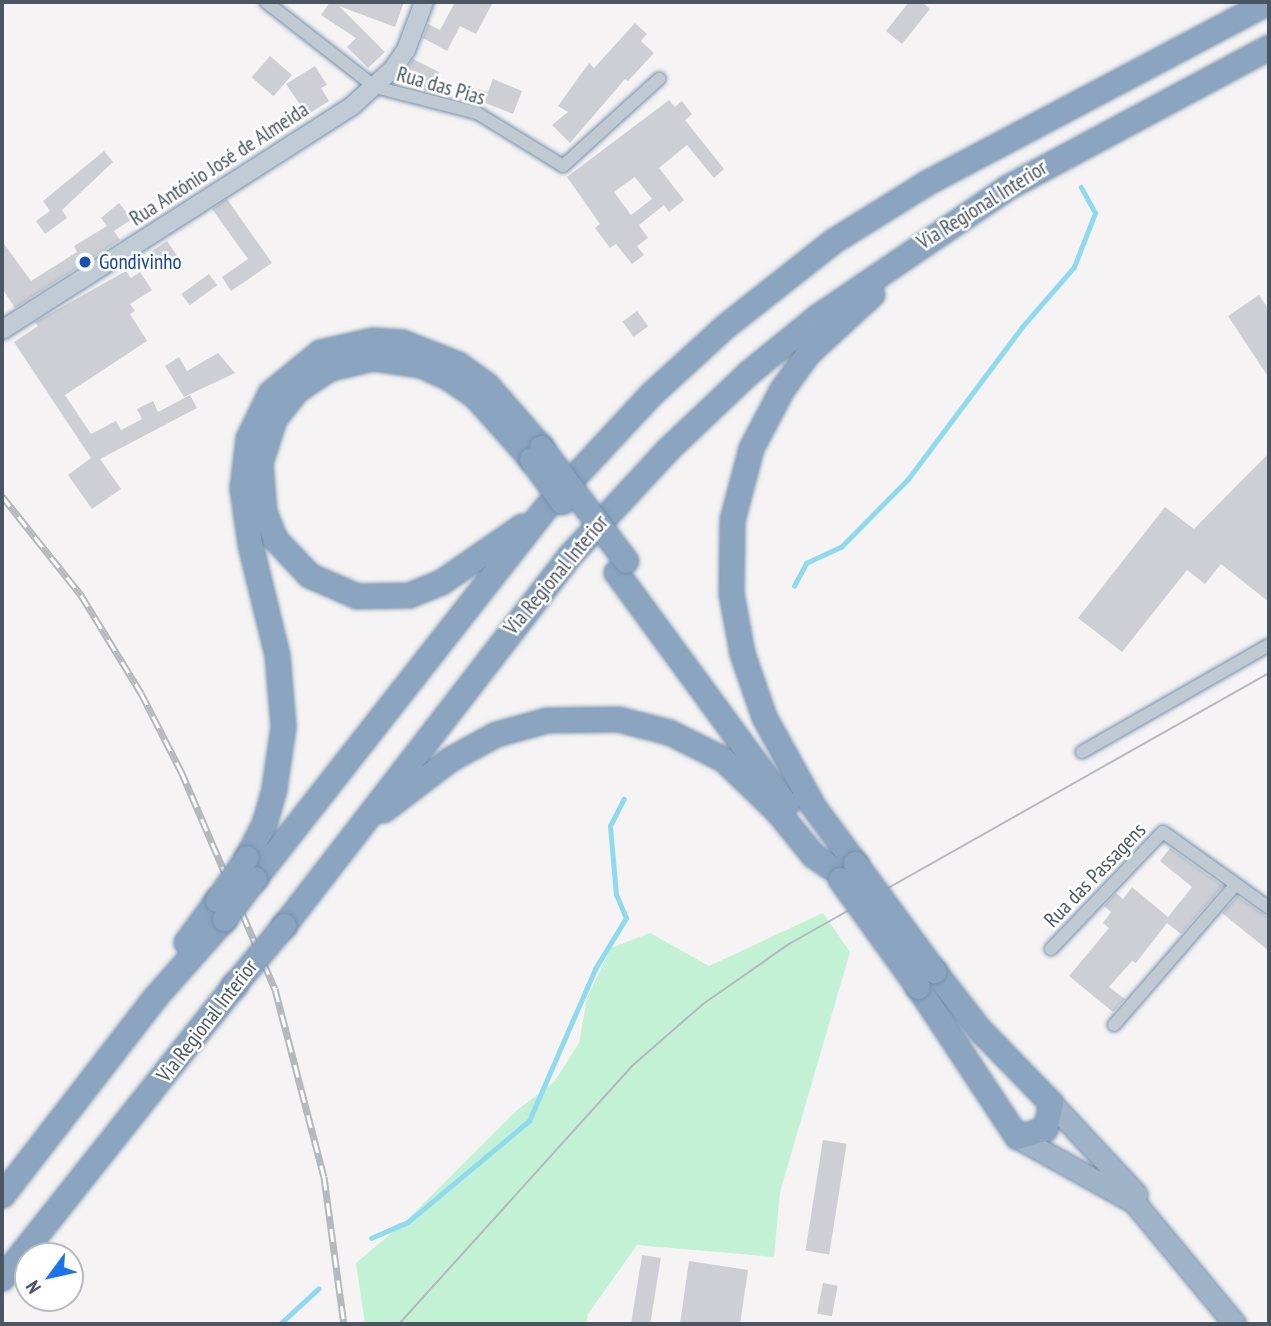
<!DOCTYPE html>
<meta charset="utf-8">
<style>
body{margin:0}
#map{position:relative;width:1271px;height:1326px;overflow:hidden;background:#f5f3f3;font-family:"PT Sans Narrow",sans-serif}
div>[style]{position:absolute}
.green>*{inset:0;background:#c3f1d5}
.stream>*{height:4.5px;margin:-2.25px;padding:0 2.25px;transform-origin:2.25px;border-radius:2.25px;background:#90daee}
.building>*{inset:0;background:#cdcfd5;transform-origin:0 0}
.roads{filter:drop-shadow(0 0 2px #7690ad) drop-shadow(0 0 2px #7690ad)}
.minor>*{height:12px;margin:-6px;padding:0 6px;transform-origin:6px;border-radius:6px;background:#c1cad2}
.secondary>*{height:18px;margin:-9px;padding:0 9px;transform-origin:9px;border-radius:9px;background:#c1cbd6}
.trunk>*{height:21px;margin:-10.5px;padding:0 10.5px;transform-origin:10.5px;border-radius:10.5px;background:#9fb4c9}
.motorway>*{height:23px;margin:-11.5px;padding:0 11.5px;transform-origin:11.5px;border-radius:11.5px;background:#8ba5c1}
.tram>*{height:2px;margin:-1px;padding:0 1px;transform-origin:1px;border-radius:1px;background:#b5b8bd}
.rail>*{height:7px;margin-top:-3.5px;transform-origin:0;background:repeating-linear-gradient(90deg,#fff 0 13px,#b5b8bd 0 26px);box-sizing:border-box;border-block:2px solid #b5b8bd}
.bridges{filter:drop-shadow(0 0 2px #7690ad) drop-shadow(0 0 2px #7690ad)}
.motorway-bridge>*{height:23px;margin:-11.5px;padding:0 11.5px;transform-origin:11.5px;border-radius:11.5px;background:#8ba5c1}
.dots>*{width:19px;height:19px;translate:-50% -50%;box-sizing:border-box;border:4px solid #fff;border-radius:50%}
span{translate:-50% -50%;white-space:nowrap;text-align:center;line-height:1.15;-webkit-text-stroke:5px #fff;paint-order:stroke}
.street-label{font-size:21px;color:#4a5661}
.transit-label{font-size:21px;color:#164399}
.left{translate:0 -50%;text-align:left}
.frame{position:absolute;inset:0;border:4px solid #4a5661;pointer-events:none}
.north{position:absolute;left:14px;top:1242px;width:70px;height:70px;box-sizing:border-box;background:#fff;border:2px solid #b7bbc0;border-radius:50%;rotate:237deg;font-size:19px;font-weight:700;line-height:28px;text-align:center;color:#4a5661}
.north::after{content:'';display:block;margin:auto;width:24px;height:32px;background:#1a73e8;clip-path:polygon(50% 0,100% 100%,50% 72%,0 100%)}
</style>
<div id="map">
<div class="green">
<i style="clip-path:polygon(823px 913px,850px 952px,780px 1192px,774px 1257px,637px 1245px,588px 1314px,586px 1324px,365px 1324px,356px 1263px,407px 1220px,516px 1111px,554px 1082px,579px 1043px,587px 998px,611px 948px,650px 933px,709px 966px)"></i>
</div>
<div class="stream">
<i style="left:794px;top:586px;width:26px;rotate:-62deg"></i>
<i style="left:806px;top:563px;width:38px;rotate:-25deg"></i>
<i style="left:841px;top:547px;width:95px;rotate:-45.4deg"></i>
<i style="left:908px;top:479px;width:190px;rotate:-53.1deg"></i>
<i style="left:1022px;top:327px;width:79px;rotate:-49.1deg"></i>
<i style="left:1074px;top:267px;width:58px;rotate:-68.7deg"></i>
<i style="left:1095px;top:213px;width:29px;rotate:-119deg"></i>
<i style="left:371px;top:1238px;width:40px;rotate:-23.4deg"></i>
<i style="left:408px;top:1222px;width:158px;rotate:-39.9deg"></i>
<i style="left:529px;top:1121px;width:166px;rotate:-66.5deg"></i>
<i style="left:595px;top:969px;width:60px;rotate:-58.7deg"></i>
<i style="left:626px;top:918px;width:25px;rotate:-113deg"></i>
<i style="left:616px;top:895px;width:69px;rotate:-95deg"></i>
<i style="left:610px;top:826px;width:30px;rotate:-63deg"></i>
<i style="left:280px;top:1324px;width:52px;rotate:-42.6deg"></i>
</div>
<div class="building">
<i style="clip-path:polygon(330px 2px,404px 2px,395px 27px,339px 6px,385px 52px,368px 68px,347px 47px,356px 38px,321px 15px)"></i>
<i style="clip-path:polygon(455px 2px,493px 2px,476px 34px,460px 26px,447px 51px,423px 38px,428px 24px,440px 30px)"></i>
<i style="clip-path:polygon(909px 2px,922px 2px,930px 9px,902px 44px,886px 31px)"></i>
<i style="clip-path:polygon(635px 23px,647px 34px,641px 41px,654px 53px,628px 81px,625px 79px,570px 143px,552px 125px,568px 112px,558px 106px,589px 63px,594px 68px)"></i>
<i style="left:270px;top:56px;width:29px;height:28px;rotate:41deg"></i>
<i style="clip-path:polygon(413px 59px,439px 72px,429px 92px,400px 80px)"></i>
<i style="clip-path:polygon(315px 66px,327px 85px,321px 88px,329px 101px,307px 115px,286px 84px)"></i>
<i style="clip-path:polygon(493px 79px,522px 91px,513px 114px,483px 102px,482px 106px,463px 100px,469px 87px,488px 92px)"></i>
<i style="clip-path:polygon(evenodd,669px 100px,675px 107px,682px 101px,692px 114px,685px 120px,724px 169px,714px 178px,687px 145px,659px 168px,684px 200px,669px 212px,664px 205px,639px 225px,648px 238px,637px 246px,644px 255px,632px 264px,616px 244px,610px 248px,595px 228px,600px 224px,567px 177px,669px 100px,635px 177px,652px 199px,631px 215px,614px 192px,635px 177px)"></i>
<i style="clip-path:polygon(104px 151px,113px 162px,62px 210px,67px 218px,45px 234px,36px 221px,50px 211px,43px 201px)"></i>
<i style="clip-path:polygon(227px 199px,272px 263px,231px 291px,222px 277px,248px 259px,212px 209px)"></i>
<i style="clip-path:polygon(119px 203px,132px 219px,114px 231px,120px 240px,15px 308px,2px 288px,2px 241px,31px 281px,77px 252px,74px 246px,107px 226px,101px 218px)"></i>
<i style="left:167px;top:241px;width:25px;height:18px;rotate:56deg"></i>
<i style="clip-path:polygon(126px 271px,131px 278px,140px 272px,152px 290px,130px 304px,135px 311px,130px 314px,147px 341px,65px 395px,91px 434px,116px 421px,121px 430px,142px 419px,137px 409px,153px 401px,158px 412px,190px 395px,197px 408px,100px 459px,121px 489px,92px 509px,68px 475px,91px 458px,14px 342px,38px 326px,35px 322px)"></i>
<i style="left:209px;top:274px;width:14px;height:34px;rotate:54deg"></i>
<i style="clip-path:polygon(1259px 295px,1269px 310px,1269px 378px,1228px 316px)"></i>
<i style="left:637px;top:311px;width:19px;height:18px;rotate:54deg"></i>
<i style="clip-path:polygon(218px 353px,235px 373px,184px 397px,165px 366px,179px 357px,187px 371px)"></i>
<i style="clip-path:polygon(1269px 453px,1269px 602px,1221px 564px,1205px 584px,1187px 570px,1122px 652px,1078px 618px,1165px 507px,1194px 529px)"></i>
<i style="clip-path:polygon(1170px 848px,1223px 886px,1181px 934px,1167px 923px,1136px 963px,1132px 961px,1109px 987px,1125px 999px,1113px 1012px,1069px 976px,1109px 928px,1103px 923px,1111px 912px,1104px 906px,1116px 893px,1123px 899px,1132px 887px,1168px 917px,1192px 887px,1160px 861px)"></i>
<i style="clip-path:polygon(1237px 896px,1269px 918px,1269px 951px,1222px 913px)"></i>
<i style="left:823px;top:1140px;width:24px;height:112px;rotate:9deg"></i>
<i style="left:642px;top:1255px;width:19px;height:70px;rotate:9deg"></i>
<i style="clip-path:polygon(689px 1261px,748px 1270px,740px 1324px,680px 1324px)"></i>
<i style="left:823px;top:1283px;width:15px;height:31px;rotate:11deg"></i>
</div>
<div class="roads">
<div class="minor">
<i style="left:266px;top:2px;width:138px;rotate:37.9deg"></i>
<i style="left:375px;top:87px;width:105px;rotate:14.3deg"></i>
<i style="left:477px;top:113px;width:101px;rotate:31.6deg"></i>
<i style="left:563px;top:166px;width:130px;rotate:-42.2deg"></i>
<i style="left:1082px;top:752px;width:215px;rotate:-29.8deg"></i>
<i style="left:1051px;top:949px;width:162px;rotate:-46.3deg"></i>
<i style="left:1163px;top:832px;width:130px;rotate:35.6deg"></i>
<i style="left:1114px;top:1025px;width:186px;rotate:-49.1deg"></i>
</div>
<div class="secondary">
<i style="left:2px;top:330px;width:416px;rotate:-32.6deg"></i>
<i style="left:352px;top:106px;width:55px;rotate:-42.1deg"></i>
<i style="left:393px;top:69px;width:23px;rotate:-56deg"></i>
<i style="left:406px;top:50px;width:51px;rotate:-69.4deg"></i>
</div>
<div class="trunk">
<i style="left:1051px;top:1103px;width:125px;rotate:47deg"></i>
<i style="left:1017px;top:1137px;width:134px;rotate:29.1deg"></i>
<i style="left:1134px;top:1202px;width:158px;rotate:50.4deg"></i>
</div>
<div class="motorway">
<i style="left:522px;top:526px;width:98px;rotate:145.3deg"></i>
<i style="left:441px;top:582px;width:35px;rotate:158deg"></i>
<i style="left:409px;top:595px;width:52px;rotate:178.9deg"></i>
<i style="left:357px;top:596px;width:52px;rotate:-156.4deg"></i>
<i style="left:309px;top:575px;width:50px;rotate:-133.4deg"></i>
<i style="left:275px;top:539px;width:29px;rotate:-112deg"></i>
<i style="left:264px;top:512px;width:49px;rotate:-94.7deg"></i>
<i style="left:260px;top:463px;width:46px;rotate:-72.3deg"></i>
<i style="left:274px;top:419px;width:37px;rotate:-52deg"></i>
<i style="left:297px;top:390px;width:40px;rotate:-34deg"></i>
<i style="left:330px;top:368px;width:44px;rotate:-13.1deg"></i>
<i style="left:373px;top:358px;width:49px;rotate:8.3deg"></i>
<i style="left:421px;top:365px;width:31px;rotate:25deg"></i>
<i style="left:449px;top:378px;width:33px;rotate:35deg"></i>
<i style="left:476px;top:397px;width:83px;rotate:48.4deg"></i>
<i style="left:616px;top:572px;width:288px;rotate:53.8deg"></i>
<i style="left:804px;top:794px;width:86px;rotate:53.5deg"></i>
<i style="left:812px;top:804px;width:99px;rotate:-118.9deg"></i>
<i style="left:764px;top:717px;width:68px;rotate:-109deg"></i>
<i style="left:742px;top:653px;width:61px;rotate:-100.4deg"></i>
<i style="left:731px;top:593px;width:73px;rotate:-89.2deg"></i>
<i style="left:732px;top:520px;width:74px;rotate:-75.2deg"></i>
<i style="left:751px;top:448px;width:67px;rotate:-62.3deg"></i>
<i style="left:782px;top:389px;width:44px;rotate:-54.2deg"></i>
<i style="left:808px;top:353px;width:87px;rotate:-42.7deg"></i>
<i style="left:383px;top:810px;width:84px;rotate:-37.3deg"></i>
<i style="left:450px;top:759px;width:52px;rotate:-28.5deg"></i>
<i style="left:496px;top:734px;width:53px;rotate:-15.4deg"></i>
<i style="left:547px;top:720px;width:71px;rotate:-0.8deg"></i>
<i style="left:618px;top:719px;width:53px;rotate:14.3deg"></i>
<i style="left:669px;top:732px;width:60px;rotate:26.6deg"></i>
<i style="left:723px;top:759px;width:75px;rotate:43.9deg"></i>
<i style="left:777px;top:811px;width:57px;rotate:50.7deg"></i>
<i style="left:813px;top:855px;width:21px;rotate:35deg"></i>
<i style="left:247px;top:857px;width:37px;rotate:-63deg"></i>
<i style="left:264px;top:824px;width:37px;rotate:-74deg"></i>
<i style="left:274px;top:788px;width:63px;rotate:-81.7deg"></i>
<i style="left:283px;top:726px;width:71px;rotate:-94.8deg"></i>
<i style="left:277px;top:655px;width:114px;rotate:-103.7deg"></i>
<i style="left:250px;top:544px;width:57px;rotate:-98.1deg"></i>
<i style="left:242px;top:488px;width:50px;rotate:-83.2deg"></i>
<i style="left:248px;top:438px;width:50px;rotate:-63.9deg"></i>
<i style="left:270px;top:393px;width:65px;rotate:-39.4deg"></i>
<i style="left:320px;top:352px;width:54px;rotate:-12.8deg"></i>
<i style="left:373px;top:340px;width:29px;rotate:4deg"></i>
<i style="left:402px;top:342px;width:60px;rotate:21.4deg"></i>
<i style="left:458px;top:364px;width:36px;rotate:36deg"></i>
<i style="left:487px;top:385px;width:82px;rotate:48.9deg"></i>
<i style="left:255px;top:878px;width:472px;rotate:-51.9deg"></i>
<i style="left:546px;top:507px;width:154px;rotate:-47.1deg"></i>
<i style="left:651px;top:394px;width:99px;rotate:-42.5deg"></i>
<i style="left:724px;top:327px;width:139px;rotate:-38.3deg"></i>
<i style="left:833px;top:241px;width:110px;rotate:-31.9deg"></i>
<i style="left:926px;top:183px;width:387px;rotate:-27.9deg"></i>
<i style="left:284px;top:925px;width:466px;rotate:-52.3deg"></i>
<i style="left:569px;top:556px;width:146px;rotate:-47.2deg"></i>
<i style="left:668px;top:449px;width:110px;rotate:-43.5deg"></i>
<i style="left:748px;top:373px;width:90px;rotate:-39.2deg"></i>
<i style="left:818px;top:316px;width:227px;rotate:-34.2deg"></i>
<i style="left:1006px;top:188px;width:298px;rotate:-28.2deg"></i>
<i style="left:186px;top:942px;width:52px;rotate:-53.6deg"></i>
<i style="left:918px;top:987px;width:180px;rotate:56.6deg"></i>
<i style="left:1017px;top:1137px;width:29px;rotate:-16deg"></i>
<i style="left:1045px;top:1129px;width:27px;rotate:-77deg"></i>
<i style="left:1051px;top:1103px;width:102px;rotate:-134.2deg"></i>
<i style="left:980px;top:1030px;width:75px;rotate:-127.9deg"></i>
<i style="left:2px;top:1195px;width:250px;rotate:-52.3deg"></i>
<i style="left:155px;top:997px;width:104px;rotate:-48.5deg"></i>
<i style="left:2px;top:1278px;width:374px;rotate:-51.6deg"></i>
</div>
</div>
<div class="tram">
<i style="left:399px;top:1324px;width:348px;rotate:-47.9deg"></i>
<i style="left:632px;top:1066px;width:94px;rotate:-41.1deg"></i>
<i style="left:703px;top:1004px;width:105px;rotate:-34.9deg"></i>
<i style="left:789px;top:944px;width:551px;rotate:-29.45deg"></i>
</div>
<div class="rail">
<i style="left:2px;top:496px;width:127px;rotate:51.4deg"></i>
<i style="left:81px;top:595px;width:115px;rotate:58.5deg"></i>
<i style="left:141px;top:693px;width:88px;rotate:62.9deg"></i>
<i style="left:181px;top:771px;width:237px;rotate:66.7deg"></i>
<i style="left:275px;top:989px;width:194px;rotate:75.4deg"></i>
<i style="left:324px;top:1177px;width:148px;rotate:82.3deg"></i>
</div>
<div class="bridges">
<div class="motorway-bridge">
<i style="left:541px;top:447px;width:142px;rotate:53.3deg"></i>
<i style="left:531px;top:459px;width:53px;rotate:54.2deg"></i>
<i style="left:855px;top:863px;width:134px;rotate:53.8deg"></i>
<i style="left:840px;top:879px;width:133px;rotate:54.2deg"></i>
<i style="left:217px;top:900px;width:52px;rotate:-55.1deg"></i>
<i style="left:224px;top:919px;width:51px;rotate:-52.9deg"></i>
<i style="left:234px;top:985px;width:78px;rotate:-50.2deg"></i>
</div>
</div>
<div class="dots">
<i style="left:85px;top:262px;background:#1a4fb4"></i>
</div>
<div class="street-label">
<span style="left:441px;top:86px;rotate:16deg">Rua das Pias</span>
<span style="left:219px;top:164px;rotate:-33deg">Rua António José de Almeida</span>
<span style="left:982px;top:205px;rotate:-32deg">Via Regional Interior</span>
<span style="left:556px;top:575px;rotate:-50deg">Via Regional Interior</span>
<span style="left:1095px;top:875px;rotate:-46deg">Rua das Passagens</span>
<span style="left:207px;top:1021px;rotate:-52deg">Via Regional Interior</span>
</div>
<div class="transit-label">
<span class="left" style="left:99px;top:262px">Gondivinho</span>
</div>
<div class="frame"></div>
<div class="north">N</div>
</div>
